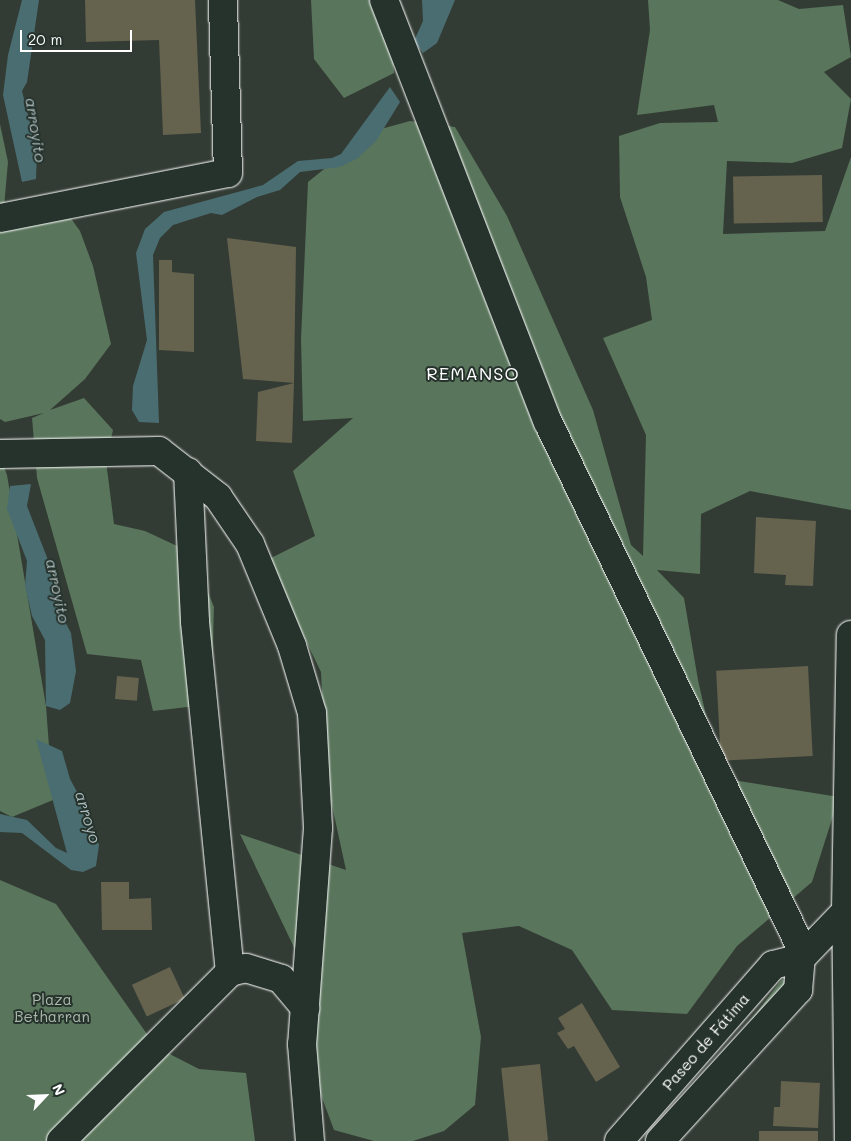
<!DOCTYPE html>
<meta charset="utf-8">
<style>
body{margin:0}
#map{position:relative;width:851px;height:1141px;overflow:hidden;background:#333c34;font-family:Mali,sans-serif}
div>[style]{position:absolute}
.green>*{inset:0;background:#59755b;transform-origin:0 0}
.water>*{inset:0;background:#4a6d71}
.building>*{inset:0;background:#65624e;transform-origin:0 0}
.roads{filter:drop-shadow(0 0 1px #fff) drop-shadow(0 0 1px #fff)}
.minor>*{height:28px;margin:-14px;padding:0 14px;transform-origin:14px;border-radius:14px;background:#26332d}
span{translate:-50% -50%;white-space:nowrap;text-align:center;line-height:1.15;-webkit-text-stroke:4px #26332d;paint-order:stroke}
.park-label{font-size:15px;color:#acbaad}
.street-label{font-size:15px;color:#fff}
.water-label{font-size:16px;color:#aebdbf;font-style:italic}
.quarter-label{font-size:18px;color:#fff;letter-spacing:1px}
.north{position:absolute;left:20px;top:1071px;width:50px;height:50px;-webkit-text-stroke:4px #26332d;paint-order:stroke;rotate:65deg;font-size:14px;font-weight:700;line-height:20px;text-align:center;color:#fff}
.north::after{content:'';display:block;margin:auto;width:18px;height:22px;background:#fff;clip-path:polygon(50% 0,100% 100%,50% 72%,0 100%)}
.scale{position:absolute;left:20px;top:30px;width:112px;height:22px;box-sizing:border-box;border:2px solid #fff;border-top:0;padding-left:6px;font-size:15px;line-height:18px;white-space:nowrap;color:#fff;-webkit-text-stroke:4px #26332d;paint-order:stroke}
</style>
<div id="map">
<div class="green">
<i style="clip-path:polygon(311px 0,380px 0,390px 15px,394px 73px,344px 98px,314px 59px)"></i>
<i style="clip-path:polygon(648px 0,778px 0,799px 9px,843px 5px,851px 57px,824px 72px,851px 99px,842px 148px,792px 163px,727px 161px,723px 234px,825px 231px,851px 157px,851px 510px,750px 491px,701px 514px,700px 574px,657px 570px,684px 598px,698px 680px,720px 778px,839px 797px,812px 882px,737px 946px,687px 1014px,612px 1010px,572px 950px,519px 926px,462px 933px,481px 1037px,475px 1105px,444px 1131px,413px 1141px,374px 1141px,334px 1130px,302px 1044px,301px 962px,240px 834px,346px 870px,326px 778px,321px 672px,267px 560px,315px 536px,293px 471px,353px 418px,303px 421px,301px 339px,308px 182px,370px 132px,410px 121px,455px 127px,507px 216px,593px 410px,631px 545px,643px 556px,646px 435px,603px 338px,652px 320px,646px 277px,620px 197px,619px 136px,660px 123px,718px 122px,714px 105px,637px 115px,650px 30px)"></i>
<i style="clip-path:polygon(0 124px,8px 162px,4px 207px,0 208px)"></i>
<i style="clip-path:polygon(62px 206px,80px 231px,93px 266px,111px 344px,85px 379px,50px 410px,84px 398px,113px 430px,106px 461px,114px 524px,145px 531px,192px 553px,214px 607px,212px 678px,196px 706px,153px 711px,141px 660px,87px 654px,37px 478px,32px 418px,44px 413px,5px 422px,0 419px,0 222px)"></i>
<i style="clip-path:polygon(0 456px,7px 475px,46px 706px,53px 800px,12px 817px,0 811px)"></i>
<i style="clip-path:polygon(0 880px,56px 904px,156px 1047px,199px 1069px,246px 1073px,255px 1141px,0 1141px)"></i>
<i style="left:782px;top:979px;width:5px;height:217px;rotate:37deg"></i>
</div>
<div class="water">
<i style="clip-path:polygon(22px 0,39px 0,27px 82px,22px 91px,37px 151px,36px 179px,22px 182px,3px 95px,8px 55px)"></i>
<i style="clip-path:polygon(422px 0,455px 0,437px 43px,423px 53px,414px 41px,423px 21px)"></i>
<i style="clip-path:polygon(390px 87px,400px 102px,376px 141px,358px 158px,340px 167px,300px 172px,280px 190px,257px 197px,222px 215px,211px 213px,173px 225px,160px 238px,153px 255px,159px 423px,139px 422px,132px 410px,133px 386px,147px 340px,136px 253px,145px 229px,164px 212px,263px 185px,298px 161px,332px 158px,341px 154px)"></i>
<i style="clip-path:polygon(31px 484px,27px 506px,48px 560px,59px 610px,71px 633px,76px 671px,70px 703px,60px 710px,46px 706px,45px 640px,32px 616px,25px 586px,27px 561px,7px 509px,10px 486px)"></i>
<i style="clip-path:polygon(36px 739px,62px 751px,70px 779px,88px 812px,99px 845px,96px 866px,83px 872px,71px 870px,22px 833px,0 832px,0 814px,27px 820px,56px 848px,67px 853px)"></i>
</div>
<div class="building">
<i style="clip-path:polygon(85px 0,195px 0,201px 133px,163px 135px,159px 40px,86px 42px)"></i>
<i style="left:822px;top:175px;width:47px;height:89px;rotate:89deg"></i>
<i style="clip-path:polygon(227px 238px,296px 247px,294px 383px,243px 379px)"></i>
<i style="clip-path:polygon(159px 260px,172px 260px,172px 272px,194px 274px,194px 352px,159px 350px)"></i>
<i style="clip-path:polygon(294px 383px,292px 443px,256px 441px,258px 392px)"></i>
<i style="clip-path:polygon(756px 517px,816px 521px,813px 586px,785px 585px,786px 575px,754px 573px)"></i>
<i style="left:808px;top:666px;width:90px;height:92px;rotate:87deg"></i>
<i style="left:117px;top:676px;width:22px;height:23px;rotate:5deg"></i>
<i style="clip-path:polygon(101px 882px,129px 882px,129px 899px,151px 898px,152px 930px,102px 930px)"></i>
<i style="left:170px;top:967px;width:35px;height:42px;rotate:65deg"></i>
<i style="clip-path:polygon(582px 1003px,620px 1067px,596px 1082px,574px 1046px,568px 1049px,557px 1033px,565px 1029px,558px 1018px)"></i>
<i style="left:540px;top:1064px;width:77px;height:39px;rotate:84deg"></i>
<i style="clip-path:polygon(781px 1081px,820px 1083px,818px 1128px,773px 1126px,774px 1107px,780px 1107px)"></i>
<i style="left:759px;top:1131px;width:59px;height:10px"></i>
</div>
<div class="roads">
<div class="minor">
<i style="left:384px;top:0;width:453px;rotate:68.8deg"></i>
<i style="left:548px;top:422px;width:590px;rotate:64.3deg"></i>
<i style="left:0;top:218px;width:232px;rotate:-11.2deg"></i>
<i style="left:228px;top:173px;width:173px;rotate:-91.7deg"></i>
<i style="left:0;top:454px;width:159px;rotate:-1.1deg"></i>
<i style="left:159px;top:451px;width:75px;rotate:37.9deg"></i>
<i style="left:218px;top:497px;width:57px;rotate:55.8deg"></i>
<i style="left:250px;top:544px;width:110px;rotate:67.6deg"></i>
<i style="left:292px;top:646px;width:70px;rotate:73.4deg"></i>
<i style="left:312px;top:713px;width:115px;rotate:87deg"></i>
<i style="left:318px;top:828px;width:217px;rotate:94.2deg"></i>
<i style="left:302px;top:1044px;width:97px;rotate:85.3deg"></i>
<i style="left:188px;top:472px;width:150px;rotate:87.3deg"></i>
<i style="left:195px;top:622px;width:352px;rotate:84.3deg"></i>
<i style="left:61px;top:1141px;width:239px;rotate:-45deg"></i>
<i style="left:230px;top:972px;width:16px;rotate:-14deg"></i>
<i style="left:246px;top:968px;width:37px;rotate:17deg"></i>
<i style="left:281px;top:979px;width:38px;rotate:50deg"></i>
<i style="left:619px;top:1141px;width:234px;rotate:-48.8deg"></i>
<i style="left:773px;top:965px;width:29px;rotate:-14deg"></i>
<i style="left:660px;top:1141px;width:205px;rotate:-47.6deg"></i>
<i style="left:798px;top:990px;width:32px;rotate:-85deg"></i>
<i style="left:801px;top:958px;width:72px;rotate:-46.1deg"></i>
<i style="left:849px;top:1141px;width:231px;rotate:-90.7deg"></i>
<i style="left:846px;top:910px;width:275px;rotate:-89deg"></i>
</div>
</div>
<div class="park-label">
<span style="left:52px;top:1008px">Plaza<br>Betharran</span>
</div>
<div class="street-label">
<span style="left:706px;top:1042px;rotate:-49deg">Paseo de Fátima</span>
</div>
<div class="water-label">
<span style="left:36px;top:130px;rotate:81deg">arroyito</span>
<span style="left:58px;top:591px;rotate:78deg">arroyito</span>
<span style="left:88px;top:817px;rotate:73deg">arroyo</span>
</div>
<div class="quarter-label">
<span style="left:473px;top:373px">REMANSO</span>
</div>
<div class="north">N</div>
<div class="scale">20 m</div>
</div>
